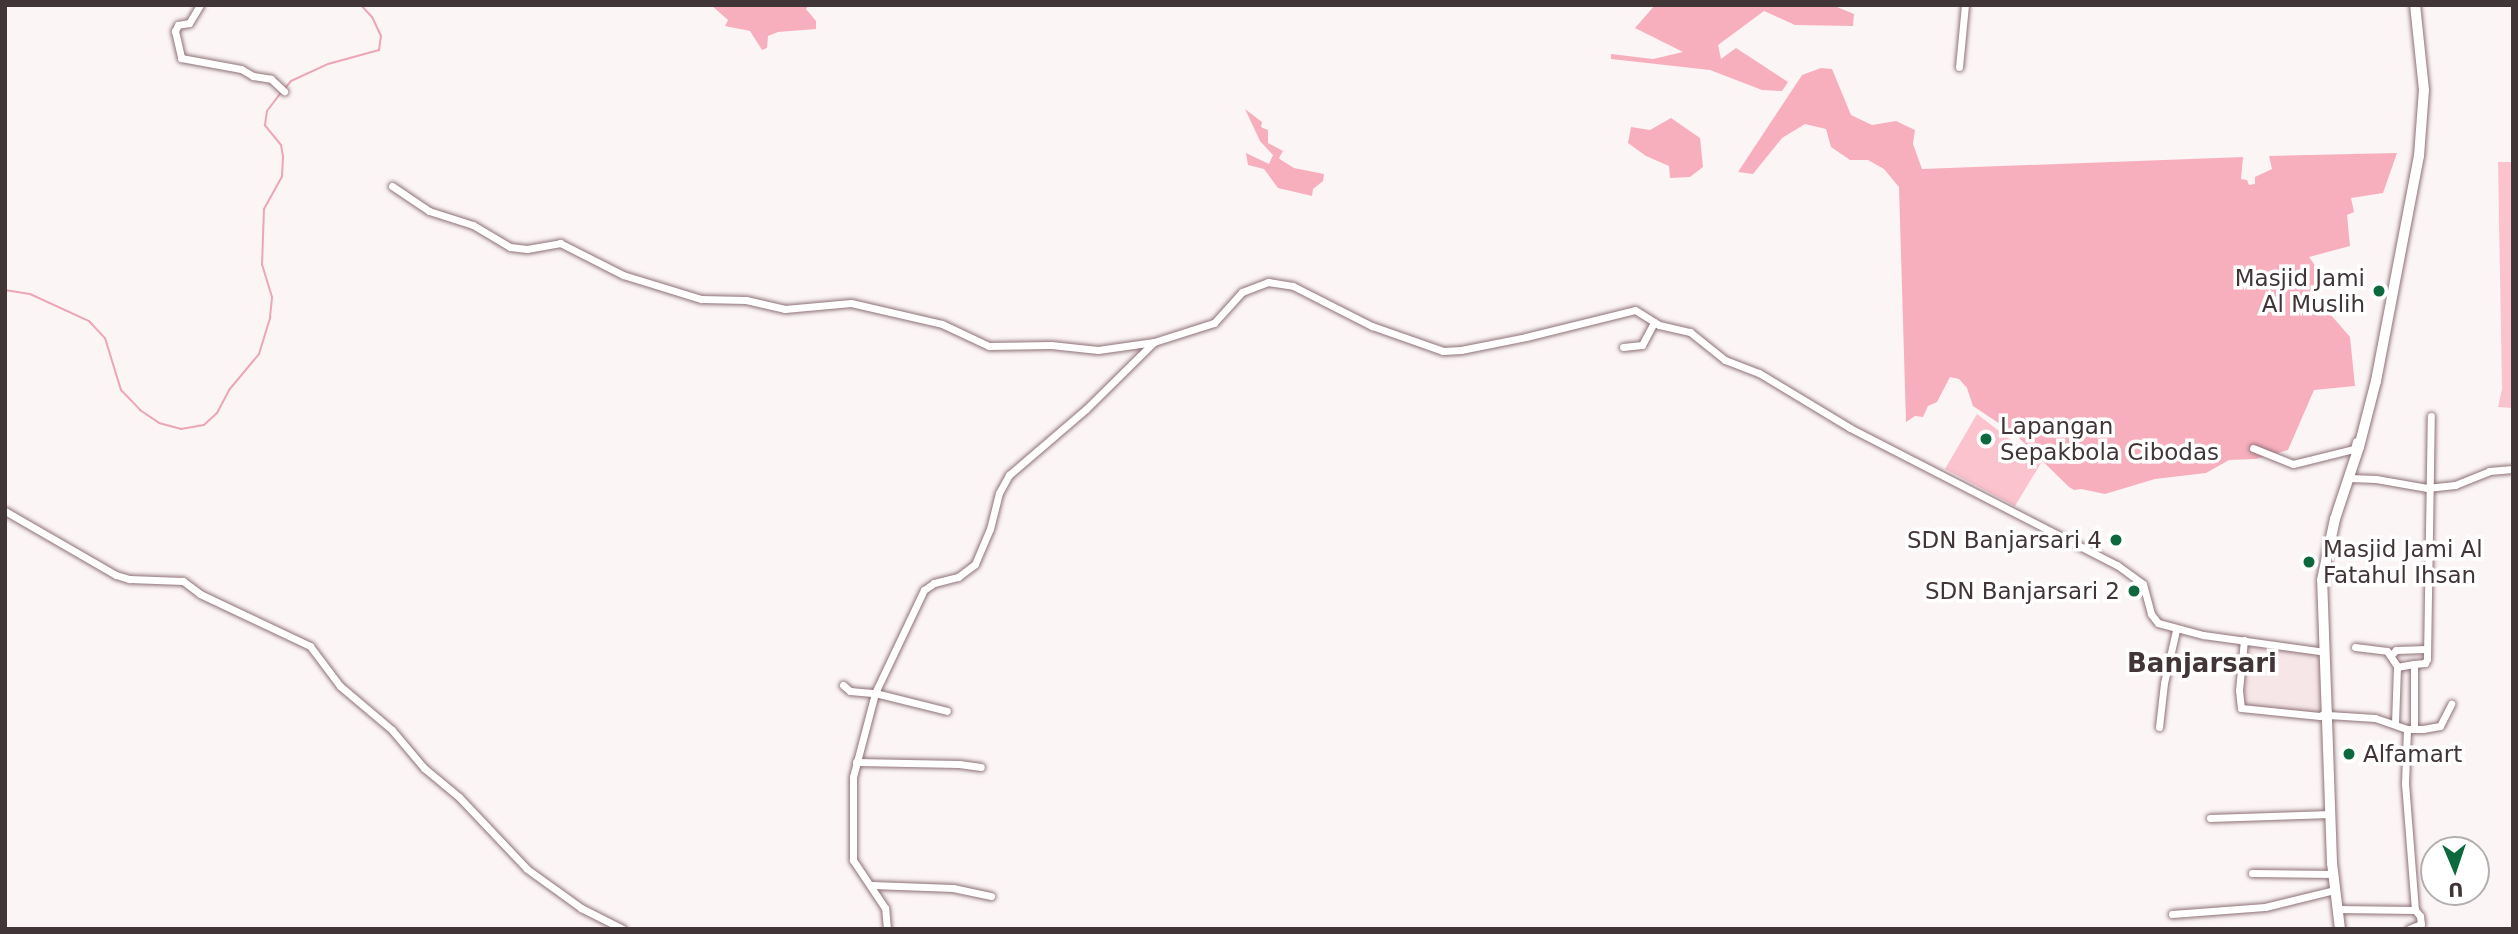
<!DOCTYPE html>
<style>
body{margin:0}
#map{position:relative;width:2518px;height:934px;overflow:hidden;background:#fcf5f6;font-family:"DejaVu Sans",sans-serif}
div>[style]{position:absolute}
.built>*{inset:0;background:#f6e6e8}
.green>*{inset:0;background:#fbc3ce}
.forest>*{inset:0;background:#f7afbe}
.stream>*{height:2px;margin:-1px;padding:0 1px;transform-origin:1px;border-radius:1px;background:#eda6b5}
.roads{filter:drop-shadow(0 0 2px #8d7176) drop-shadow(0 0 2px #8d7176)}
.street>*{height:7px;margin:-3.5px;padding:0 3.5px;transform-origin:3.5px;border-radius:3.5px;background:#fff}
.secondary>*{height:10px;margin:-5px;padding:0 5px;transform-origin:5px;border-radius:5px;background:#fff}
.dots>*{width:19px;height:19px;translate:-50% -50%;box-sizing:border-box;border:4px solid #fff;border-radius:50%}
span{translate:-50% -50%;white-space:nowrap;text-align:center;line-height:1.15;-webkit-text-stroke:7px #fff;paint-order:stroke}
.poi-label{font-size:23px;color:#413537}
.right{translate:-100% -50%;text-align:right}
.left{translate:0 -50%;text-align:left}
.quarter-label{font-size:26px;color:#413537;font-weight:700}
.frame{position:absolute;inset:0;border:7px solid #413537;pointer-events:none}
.north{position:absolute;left:2420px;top:836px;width:70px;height:70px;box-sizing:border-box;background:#fff;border:2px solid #b3aeaf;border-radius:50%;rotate:178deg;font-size:19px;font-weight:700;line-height:28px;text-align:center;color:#413537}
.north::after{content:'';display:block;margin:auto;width:24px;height:32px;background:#0c693d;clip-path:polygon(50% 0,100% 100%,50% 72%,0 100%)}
</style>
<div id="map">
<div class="built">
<i style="clip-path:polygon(2246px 642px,2322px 653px,2325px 712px,2320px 712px,2319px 715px,2246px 707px,2243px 692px)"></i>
</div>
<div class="green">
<i style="clip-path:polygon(2498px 162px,2513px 162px,2513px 408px,2498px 407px,2502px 389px)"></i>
<i style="clip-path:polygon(1977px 414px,2041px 463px,2015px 506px,1945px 469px)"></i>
</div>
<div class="forest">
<i style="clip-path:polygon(711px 5px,809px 5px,806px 9px,816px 21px,816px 29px,778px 32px,768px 36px,767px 48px,762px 50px,750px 31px,725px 26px,728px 20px)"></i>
<i style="clip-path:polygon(1655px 5px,1832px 5px,1854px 14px,1853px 26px,1795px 25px,1764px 11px,1718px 45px,1721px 59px,1736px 48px,1788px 82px,1782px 91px,1762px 90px,1710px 70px,1611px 59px,1611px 54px,1653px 59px,1683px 52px,1635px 28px)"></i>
<i style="clip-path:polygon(1821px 68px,1832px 69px,1851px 115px,1872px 125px,1896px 121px,1915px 130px,1913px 144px,1922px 169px,2243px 157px,2241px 179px,2247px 180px,2249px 185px,2255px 184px,2255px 177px,2272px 169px,2269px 156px,2397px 153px,2383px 193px,2351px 198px,2354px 212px,2347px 215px,2350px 246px,2309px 257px,2319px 271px,2311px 292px,2350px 337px,2355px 386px,2314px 390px,2288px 450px,2256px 459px,2229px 460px,2206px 473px,2155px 479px,2105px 494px,2081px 489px,2074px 490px,2069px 487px,2015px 434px,1973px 406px,1967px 388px,1959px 379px,1950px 377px,1937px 402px,1928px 406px,1923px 417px,1915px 416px,1906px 422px,1899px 187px,1884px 169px,1868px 160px,1850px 160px,1831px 147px,1826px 129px,1805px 124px,1782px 138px,1753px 174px,1738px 172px,1802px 75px)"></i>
<i style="clip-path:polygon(1245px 109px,1262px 122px,1261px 127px,1268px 130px,1268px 143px,1283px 151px,1279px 158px,1281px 160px,1294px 168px,1324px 174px,1323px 181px,1313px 189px,1312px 196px,1278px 188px,1264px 169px,1248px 165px,1246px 153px,1269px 164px,1273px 155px,1260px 141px)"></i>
<i style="clip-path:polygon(1671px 118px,1700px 138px,1703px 167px,1690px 177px,1670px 178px,1669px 166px,1646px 156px,1628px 143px,1631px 127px,1650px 130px)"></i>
</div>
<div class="stream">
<i style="left:779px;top:5px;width:11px"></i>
<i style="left:286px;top:87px;width:8px;rotate:-50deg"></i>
<i style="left:291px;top:81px;width:41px;rotate:-24.7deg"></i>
<i style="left:328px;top:64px;width:53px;rotate:-15.4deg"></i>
<i style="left:379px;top:50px;width:14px;rotate:-82deg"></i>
<i style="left:381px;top:36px;width:21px;rotate:-115deg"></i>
<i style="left:372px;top:17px;width:16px;rotate:-133deg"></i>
<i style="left:5px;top:290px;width:25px;rotate:9deg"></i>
<i style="left:30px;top:294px;width:65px;rotate:24.6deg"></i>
<i style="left:89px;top:321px;width:23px;rotate:47deg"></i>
<i style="left:105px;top:338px;width:54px;rotate:72.9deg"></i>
<i style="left:121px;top:390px;width:28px;rotate:46deg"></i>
<i style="left:140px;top:410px;width:23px;rotate:34deg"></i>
<i style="left:159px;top:423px;width:23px;rotate:15deg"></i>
<i style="left:181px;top:429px;width:23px;rotate:-10deg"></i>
<i style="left:204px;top:425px;width:18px;rotate:-43deg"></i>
<i style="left:217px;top:413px;width:26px;rotate:-62deg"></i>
<i style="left:229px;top:390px;width:47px;rotate:-50.2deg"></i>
<i style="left:259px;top:354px;width:39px;rotate:-73deg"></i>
<i style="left:270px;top:317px;width:20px;rotate:-84deg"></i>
<i style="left:272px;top:297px;width:34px;rotate:-107deg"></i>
<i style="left:262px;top:265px;width:56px;rotate:-88deg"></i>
<i style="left:264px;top:209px;width:38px;rotate:-61deg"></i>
<i style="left:282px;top:176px;width:19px;rotate:-87deg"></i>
<i style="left:283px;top:157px;width:12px;rotate:-99deg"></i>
<i style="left:281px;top:145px;width:26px;rotate:-129deg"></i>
<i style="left:265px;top:125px;width:14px;rotate:-82deg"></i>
<i style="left:267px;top:111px;width:25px;rotate:-53deg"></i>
</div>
<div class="roads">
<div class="street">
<i style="left:200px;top:5px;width:21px;rotate:121deg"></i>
<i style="left:189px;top:23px;width:11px;rotate:170deg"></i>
<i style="left:178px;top:25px;width:7px;rotate:117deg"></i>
<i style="left:175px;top:31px;width:28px;rotate:77deg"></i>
<i style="left:181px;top:58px;width:61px;rotate:10.4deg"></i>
<i style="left:241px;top:69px;width:14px;rotate:30deg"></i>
<i style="left:253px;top:76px;width:18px;rotate:9deg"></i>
<i style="left:271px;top:79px;width:18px;rotate:43deg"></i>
<i style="left:1959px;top:67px;width:62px;rotate:-84.5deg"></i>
<i style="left:392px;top:186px;width:45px;rotate:34deg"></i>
<i style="left:429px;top:211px;width:46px;rotate:17.7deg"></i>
<i style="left:473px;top:225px;width:43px;rotate:30.7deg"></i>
<i style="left:510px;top:247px;width:17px;rotate:7deg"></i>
<i style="left:527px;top:249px;width:34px;rotate:-10deg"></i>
<i style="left:560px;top:243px;width:71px;rotate:26.9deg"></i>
<i style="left:623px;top:275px;width:82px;rotate:17.1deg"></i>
<i style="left:701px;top:299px;width:45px;rotate:1.3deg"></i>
<i style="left:746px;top:300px;width:40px;rotate:13deg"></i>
<i style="left:785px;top:309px;width:66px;rotate:-5.2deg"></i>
<i style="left:851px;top:303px;width:93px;rotate:13deg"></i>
<i style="left:942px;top:324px;width:52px;rotate:25.1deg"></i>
<i style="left:989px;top:346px;width:62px;rotate:-0.9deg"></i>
<i style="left:1051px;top:345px;width:47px;rotate:6.1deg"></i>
<i style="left:1098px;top:350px;width:57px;rotate:-8.1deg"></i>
<i style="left:1154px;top:342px;width:63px;rotate:-17.6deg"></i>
<i style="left:1214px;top:323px;width:42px;rotate:-47.9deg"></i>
<i style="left:1242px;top:292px;width:28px;rotate:-21deg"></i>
<i style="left:1268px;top:282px;width:25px;rotate:9deg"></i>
<i style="left:1293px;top:286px;width:89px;rotate:26.9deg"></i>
<i style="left:1372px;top:326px;width:75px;rotate:19.4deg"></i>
<i style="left:1443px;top:351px;width:18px;rotate:-3deg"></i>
<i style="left:1461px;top:350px;width:66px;rotate:-11.3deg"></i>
<i style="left:1526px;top:337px;width:112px;rotate:-13.9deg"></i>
<i style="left:1635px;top:310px;width:28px;rotate:32deg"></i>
<i style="left:1659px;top:325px;width:32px;rotate:13deg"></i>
<i style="left:1690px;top:332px;width:45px;rotate:38.7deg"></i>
<i style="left:1725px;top:360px;width:36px;rotate:21deg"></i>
<i style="left:1759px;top:373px;width:106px;rotate:31.1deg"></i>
<i style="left:1850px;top:428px;width:300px;rotate:27.2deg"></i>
<i style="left:2117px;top:565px;width:32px;rotate:36deg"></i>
<i style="left:2143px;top:584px;width:31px;rotate:75deg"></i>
<i style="left:2151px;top:614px;width:11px;rotate:52deg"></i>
<i style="left:2158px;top:623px;width:47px;rotate:14.9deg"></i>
<i style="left:2203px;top:635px;width:123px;rotate:7.9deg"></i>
<i style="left:1623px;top:347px;width:19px;rotate:-6deg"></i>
<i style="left:1642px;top:345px;width:26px;rotate:-62deg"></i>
<i style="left:2253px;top:448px;width:43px;rotate:21.8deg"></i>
<i style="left:2293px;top:464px;width:63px;rotate:-13.8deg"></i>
<i style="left:2354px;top:449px;width:8px;rotate:-76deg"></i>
<i style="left:2349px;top:478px;width:27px;rotate:2deg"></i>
<i style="left:2376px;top:479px;width:52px;rotate:10deg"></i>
<i style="left:2427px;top:488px;width:28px;rotate:-6deg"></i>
<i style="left:2455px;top:485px;width:37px;rotate:-22deg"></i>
<i style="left:2489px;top:471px;width:24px;rotate:-5deg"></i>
<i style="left:5px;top:511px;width:128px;rotate:30deg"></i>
<i style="left:116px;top:575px;width:14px;rotate:17deg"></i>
<i style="left:129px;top:579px;width:54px;rotate:2.1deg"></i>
<i style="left:183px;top:581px;width:21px;rotate:37deg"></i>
<i style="left:200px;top:594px;width:122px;rotate:25.3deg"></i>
<i style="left:310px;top:646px;width:50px;rotate:53.1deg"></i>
<i style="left:340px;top:686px;width:68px;rotate:40.2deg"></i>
<i style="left:392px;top:730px;width:50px;rotate:49.9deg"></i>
<i style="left:424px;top:768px;width:45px;rotate:39.6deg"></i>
<i style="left:459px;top:797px;width:99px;rotate:46.6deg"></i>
<i style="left:527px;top:869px;width:67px;rotate:35.8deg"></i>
<i style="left:581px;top:908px;width:47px;rotate:26.6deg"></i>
<i style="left:2244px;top:640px;width:50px;rotate:95.7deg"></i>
<i style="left:2239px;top:690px;width:18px;rotate:84deg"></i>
<i style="left:2241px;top:708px;width:79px;rotate:5.8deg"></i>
<i style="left:2320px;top:716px;width:9px;rotate:-32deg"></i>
<i style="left:2355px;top:647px;width:32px;rotate:7deg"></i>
<i style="left:2387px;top:651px;width:18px;rotate:56deg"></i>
<i style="left:2391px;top:655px;width:7px;rotate:-45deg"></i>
<i style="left:2396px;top:650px;width:30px;rotate:-2deg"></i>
<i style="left:843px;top:685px;width:9px;rotate:41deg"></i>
<i style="left:850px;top:691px;width:25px;rotate:5deg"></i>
<i style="left:875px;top:693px;width:74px;rotate:14deg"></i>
<i style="left:2328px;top:715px;width:47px;rotate:3.7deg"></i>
<i style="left:2375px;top:718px;width:34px;rotate:19deg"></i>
<i style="left:2407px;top:729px;width:16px"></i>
<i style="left:2423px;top:729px;width:17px;rotate:-10deg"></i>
<i style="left:2440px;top:726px;width:25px;rotate:-63deg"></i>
<i style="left:2395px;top:724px;width:57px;rotate:-88deg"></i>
<i style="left:2397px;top:667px;width:17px;rotate:-10deg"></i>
<i style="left:2159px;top:727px;width:44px;rotate:-83.5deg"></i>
<i style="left:2164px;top:683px;width:54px;rotate:-77.2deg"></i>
<i style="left:2414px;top:729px;width:65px;rotate:-90deg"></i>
<i style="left:2414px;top:664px;width:11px;rotate:-5deg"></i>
<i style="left:2425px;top:663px;width:4px;rotate:-63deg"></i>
<i style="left:2427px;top:659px;width:243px;rotate:-89.1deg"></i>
<i style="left:856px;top:762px;width:103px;rotate:1.1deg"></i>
<i style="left:959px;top:764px;width:22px;rotate:8deg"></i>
<i style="left:2210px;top:818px;width:121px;rotate:-1.9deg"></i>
<i style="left:2252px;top:873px;width:81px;rotate:0.7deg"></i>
<i style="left:872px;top:885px;width:81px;rotate:2.1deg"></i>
<i style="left:953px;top:888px;width:39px;rotate:12deg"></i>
<i style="left:2337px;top:909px;width:78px;rotate:0.7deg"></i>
<i style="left:2415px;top:910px;width:126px;rotate:-94.5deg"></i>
<i style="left:2405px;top:784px;width:55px;rotate:-87.9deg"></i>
<i style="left:2172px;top:914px;width:93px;rotate:-4.3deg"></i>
<i style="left:2265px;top:907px;width:71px;rotate:-13.8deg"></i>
<i style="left:887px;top:929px;width:21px;rotate:-95deg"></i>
<i style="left:885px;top:908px;width:58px;rotate:-123.7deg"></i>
<i style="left:853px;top:860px;width:83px;rotate:-90deg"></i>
<i style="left:853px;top:777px;width:87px;rotate:-75.3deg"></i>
<i style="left:875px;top:693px;width:114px;rotate:-64.6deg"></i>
<i style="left:924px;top:590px;width:12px;rotate:-35deg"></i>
<i style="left:934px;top:583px;width:25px;rotate:-14deg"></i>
<i style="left:958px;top:577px;width:21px;rotate:-37deg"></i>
<i style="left:975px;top:564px;width:38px;rotate:-67deg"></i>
<i style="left:990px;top:529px;width:37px;rotate:-76deg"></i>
<i style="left:999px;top:493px;width:21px;rotate:-61deg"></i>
<i style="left:1009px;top:475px;width:101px;rotate:-40.6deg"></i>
<i style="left:1086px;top:409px;width:95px;rotate:-44.6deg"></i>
<i style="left:2409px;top:929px;width:13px;rotate:-23deg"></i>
<i style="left:2421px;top:924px;width:8px;rotate:-97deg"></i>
<i style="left:2420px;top:916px;width:8px;rotate:-130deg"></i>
</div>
<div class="secondary">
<i style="left:2340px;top:929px;width:66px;rotate:-96.9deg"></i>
<i style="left:2332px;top:863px;width:283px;rotate:-92deg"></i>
<i style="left:2322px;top:580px;width:62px;rotate:-78deg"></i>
<i style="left:2335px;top:519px;width:76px;rotate:-71.6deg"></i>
<i style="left:2359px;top:447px;width:68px;rotate:-75.6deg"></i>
<i style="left:2376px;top:381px;width:229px;rotate:-79.2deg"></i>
<i style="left:2419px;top:156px;width:66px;rotate:-85.7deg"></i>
<i style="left:2424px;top:90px;width:85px;rotate:-96deg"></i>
</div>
</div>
<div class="dots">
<i style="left:2379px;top:291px;background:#0c693d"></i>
<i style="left:1986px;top:439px;background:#0c693d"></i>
<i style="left:2116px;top:540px;background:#0c693d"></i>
<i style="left:2309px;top:562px;background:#0c693d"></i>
<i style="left:2134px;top:591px;background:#0c693d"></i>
<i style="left:2349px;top:754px;background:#0c693d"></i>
</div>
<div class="poi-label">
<span class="right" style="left:2365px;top:291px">Masjid Jami<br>Al Muslih</span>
<span class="left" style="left:2000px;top:439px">Lapangan<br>Sepakbola Cibodas</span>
<span class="right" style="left:2102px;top:540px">SDN Banjarsari 4</span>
<span class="left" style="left:2323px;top:562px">Masjid Jami Al<br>Fatahul Ihsan</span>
<span class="right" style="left:2120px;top:591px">SDN Banjarsari 2</span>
<span class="left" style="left:2363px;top:754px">Alfamart</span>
</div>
<div class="quarter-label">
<span style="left:2202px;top:664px">Banjarsari</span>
</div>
<div class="frame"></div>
<div class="north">U</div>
</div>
